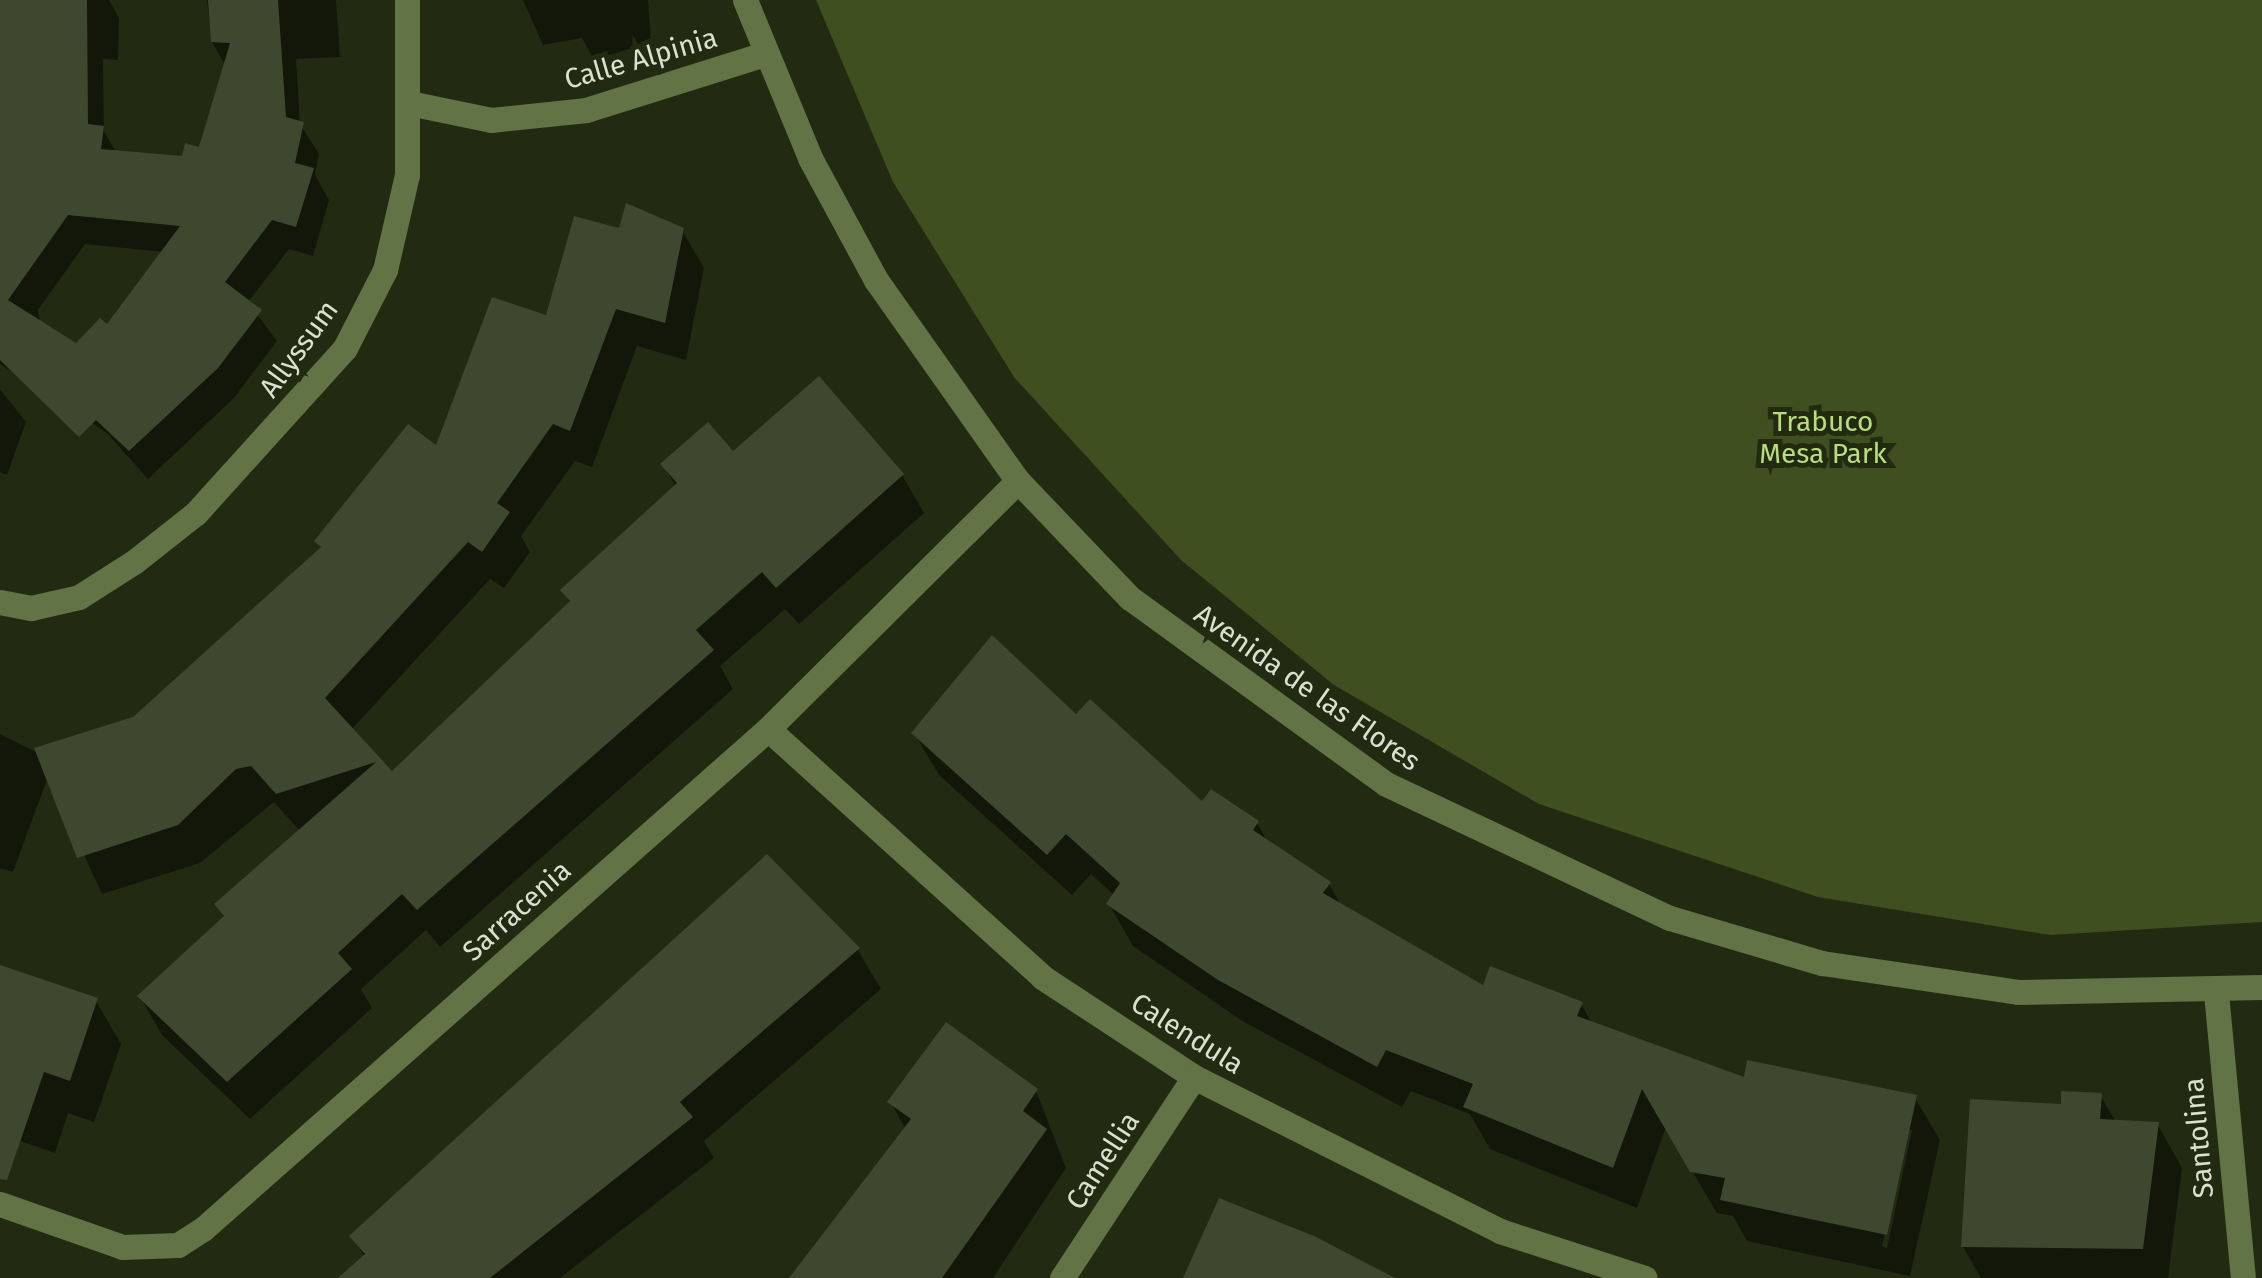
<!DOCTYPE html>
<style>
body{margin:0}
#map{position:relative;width:2262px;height:1278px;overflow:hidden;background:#222b12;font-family:"Fira Sans",sans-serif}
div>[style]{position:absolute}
.green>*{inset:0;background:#3f4f20}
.shadow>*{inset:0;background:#0007}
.building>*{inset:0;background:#3e482f}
.minor>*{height:25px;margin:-12.5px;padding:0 12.5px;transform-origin:12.5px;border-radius:12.5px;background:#627345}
span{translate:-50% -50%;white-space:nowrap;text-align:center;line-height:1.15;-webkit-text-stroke:10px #222b12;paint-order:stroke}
.street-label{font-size:28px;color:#dae1d1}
.park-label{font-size:28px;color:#b9dd7d}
</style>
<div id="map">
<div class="green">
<i style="clip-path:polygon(816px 0,2262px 0,2262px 922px,2050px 935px,1818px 897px,1539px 804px,1334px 685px,1181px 560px,1014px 377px,893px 182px)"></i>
</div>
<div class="shadow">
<i style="clip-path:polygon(evenodd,0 0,109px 0,119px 18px,118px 60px,103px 59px,104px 131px,116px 152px,183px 159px,201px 150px,226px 67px,212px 42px,207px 0,336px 0,340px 57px,296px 59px,300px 124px,319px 154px,315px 175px,329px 200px,313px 256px,289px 249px,248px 302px,277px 341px,234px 398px,148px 479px,107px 433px,0 364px,0 0,85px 244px,164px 252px,107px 328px,77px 346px,40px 323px,38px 310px,85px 244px)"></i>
<i style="clip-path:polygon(523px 0,648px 0,651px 42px,594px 60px,582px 38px,543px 45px)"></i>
<i style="clip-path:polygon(682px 230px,704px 268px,686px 360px,637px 346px,592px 467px,575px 461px,521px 536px,530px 552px,504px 588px,490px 579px,351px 730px,392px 774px,571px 604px,563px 590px,676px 487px,663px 464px,733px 455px,902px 475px,924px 513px,799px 624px,785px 609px,720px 666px,733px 689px,440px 947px,426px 930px,361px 989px,372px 1008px,250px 1119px,162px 1035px,140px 997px,225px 919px,217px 905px,300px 831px,274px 802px,200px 863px,102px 894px,48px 777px,13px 872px,0 868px,0 734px,34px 751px,135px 719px,322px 549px,317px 541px,437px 449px,621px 231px)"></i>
<i style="clip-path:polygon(0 389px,26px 422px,7px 475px,0 472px)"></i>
<i style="clip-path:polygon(evenodd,1077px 718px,1203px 804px,1257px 823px,1268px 843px,1329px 884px,1342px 907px,1484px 988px,1581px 1004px,1592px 1024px,1746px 1081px,1915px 1098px,1940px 1140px,1910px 1276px,1747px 1241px,1733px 1216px,1717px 1213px,1666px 1127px,1637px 1208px,1490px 1149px,1470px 1114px,1411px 1091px,1402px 1107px,1244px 1022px,1133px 946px,1109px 904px,1115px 896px,1091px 874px,1072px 895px,939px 775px,914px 733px,1077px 718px,1907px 1130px,1912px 1130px,1887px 1248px,1882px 1246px,1907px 1130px)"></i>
<i style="clip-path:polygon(858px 950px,881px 989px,704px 1141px,714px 1158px,560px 1278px,341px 1278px,365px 1258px,352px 1236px)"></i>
<i style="clip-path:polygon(0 969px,96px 1001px,121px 1044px,94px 1122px,68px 1113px,55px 1153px,0 1134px)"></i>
<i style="clip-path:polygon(1036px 1091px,1066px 1168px,993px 1278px,795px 1278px,906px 1129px,890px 1102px)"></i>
<i style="clip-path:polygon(2100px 1095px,2116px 1122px,2158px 1125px,2182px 1168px,2168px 1278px,1981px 1278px,1963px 1247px,2063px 1107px)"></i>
</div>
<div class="building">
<i style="clip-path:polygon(evenodd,0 0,87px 0,88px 124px,104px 126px,101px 149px,182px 156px,185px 143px,199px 147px,230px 43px,211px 42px,208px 0,278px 0,286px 117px,304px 122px,295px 163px,314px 168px,296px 227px,272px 220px,225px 282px,262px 310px,218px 368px,129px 451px,96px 420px,79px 437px,0 360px,0 0,68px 215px,180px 226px,107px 324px,100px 318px,76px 343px,8px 300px,68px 215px)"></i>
<i style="clip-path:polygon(626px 203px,684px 228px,665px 323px,616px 309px,570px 431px,553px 424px,497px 503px,510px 512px,482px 552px,468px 542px,325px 698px,392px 771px,570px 601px,560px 590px,677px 483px,660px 464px,708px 422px,733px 451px,819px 376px,904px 474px,776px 588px,762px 572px,696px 630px,714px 650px,417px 910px,402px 894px,338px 953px,352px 969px,227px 1082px,137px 996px,224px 916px,214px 904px,376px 762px,276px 794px,251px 766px,236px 769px,178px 825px,77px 858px,34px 748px,133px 717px,321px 547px,314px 541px,408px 424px,436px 445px,492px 297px,546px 315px,574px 216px,619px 228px)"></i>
<i style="clip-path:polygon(992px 635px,1076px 714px,1090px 699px,1202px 801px,1211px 789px,1259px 821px,1253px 830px,1331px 882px,1323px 893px,1483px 985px,1490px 966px,1583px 1002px,1577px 1016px,1744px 1077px,1747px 1060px,1917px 1095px,1887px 1235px,1720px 1200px,1725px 1178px,1690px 1172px,1642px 1089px,1613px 1168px,1463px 1107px,1473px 1084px,1386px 1050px,1377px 1067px,1218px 980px,1106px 904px,1120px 883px,1066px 834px,1047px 855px,911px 733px)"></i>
<i style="clip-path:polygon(767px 854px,860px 948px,680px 1102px,693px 1117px,490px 1278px,338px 1278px,365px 1254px,349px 1236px)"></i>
<i style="clip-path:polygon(0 965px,98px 998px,70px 1081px,44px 1072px,7px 1180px,0 1179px)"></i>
<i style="clip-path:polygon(946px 1022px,1038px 1089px,1023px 1111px,1047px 1129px,942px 1278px,789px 1278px,911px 1119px,887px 1102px)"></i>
<i style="clip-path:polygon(2061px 1091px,2102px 1093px,2100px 1119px,2159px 1122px,2143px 1249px,1961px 1247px,1970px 1099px,2061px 1104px)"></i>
<i style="clip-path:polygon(1219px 1198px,1314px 1236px,1395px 1278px,1183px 1278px)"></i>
</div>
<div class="minor">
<i style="left:745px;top:0;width:171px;rotate:67.6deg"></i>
<i style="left:810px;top:158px;width:139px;rotate:61.6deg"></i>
<i style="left:876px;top:280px;width:246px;rotate:54.8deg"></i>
<i style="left:1018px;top:481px;width:162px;rotate:46.3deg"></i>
<i style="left:1130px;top:598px;width:316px;rotate:36deg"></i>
<i style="left:1386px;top:784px;width:314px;rotate:25.3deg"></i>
<i style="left:1670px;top:918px;width:159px;rotate:16.5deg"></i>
<i style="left:1822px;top:963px;width:198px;rotate:8.4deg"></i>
<i style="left:2018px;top:992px;width:244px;rotate:-1.2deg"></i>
<i style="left:414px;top:104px;width:79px;rotate:11.7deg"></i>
<i style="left:491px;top:120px;width:96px;rotate:-6deg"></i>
<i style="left:586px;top:110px;width:188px;rotate:-17.4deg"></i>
<i style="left:0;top:602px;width:32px;rotate:11deg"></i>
<i style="left:31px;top:608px;width:49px;rotate:-12.9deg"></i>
<i style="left:79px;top:597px;width:65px;rotate:-32.5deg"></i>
<i style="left:134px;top:562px;width:79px;rotate:-38.3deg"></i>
<i style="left:196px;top:513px;width:222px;rotate:-47.9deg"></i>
<i style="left:345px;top:348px;width:88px;rotate:-62.9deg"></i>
<i style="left:385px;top:270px;width:98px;rotate:-77deg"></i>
<i style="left:407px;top:175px;width:175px;rotate:-90deg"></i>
<i style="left:768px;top:729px;width:370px;rotate:42.1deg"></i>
<i style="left:1042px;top:977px;width:182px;rotate:33.3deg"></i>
<i style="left:1194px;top:1077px;width:343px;rotate:26.7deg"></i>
<i style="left:1500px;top:1231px;width:152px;rotate:18deg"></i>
<i style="left:2216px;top:993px;width:286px;rotate:84.6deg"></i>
<i style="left:0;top:1204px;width:130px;rotate:19.3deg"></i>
<i style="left:123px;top:1247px;width:55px;rotate:-2.1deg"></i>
<i style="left:178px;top:1245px;width:30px;rotate:-33deg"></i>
<i style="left:203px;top:1229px;width:754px;rotate:-41.51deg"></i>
<i style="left:768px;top:729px;width:352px;rotate:-44.8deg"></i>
<i style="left:1062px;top:1278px;width:240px;rotate:-56.7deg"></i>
</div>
<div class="street-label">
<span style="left:641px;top:59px;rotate:-16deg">Calle Alpinia</span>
<span style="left:299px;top:349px;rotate:-54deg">Allyssum</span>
<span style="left:1307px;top:688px;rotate:35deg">Avenida de las Flores</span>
<span style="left:517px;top:911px;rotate:-42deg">Sarracenia</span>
<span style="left:1187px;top:1034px;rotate:32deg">Calendula</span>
<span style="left:2199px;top:1138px;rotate:-95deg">Santolina</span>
<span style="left:1103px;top:1161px;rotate:-57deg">Camellia</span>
</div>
<div class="park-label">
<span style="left:1823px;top:438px">Trabuco<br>Mesa Park</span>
</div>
</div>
